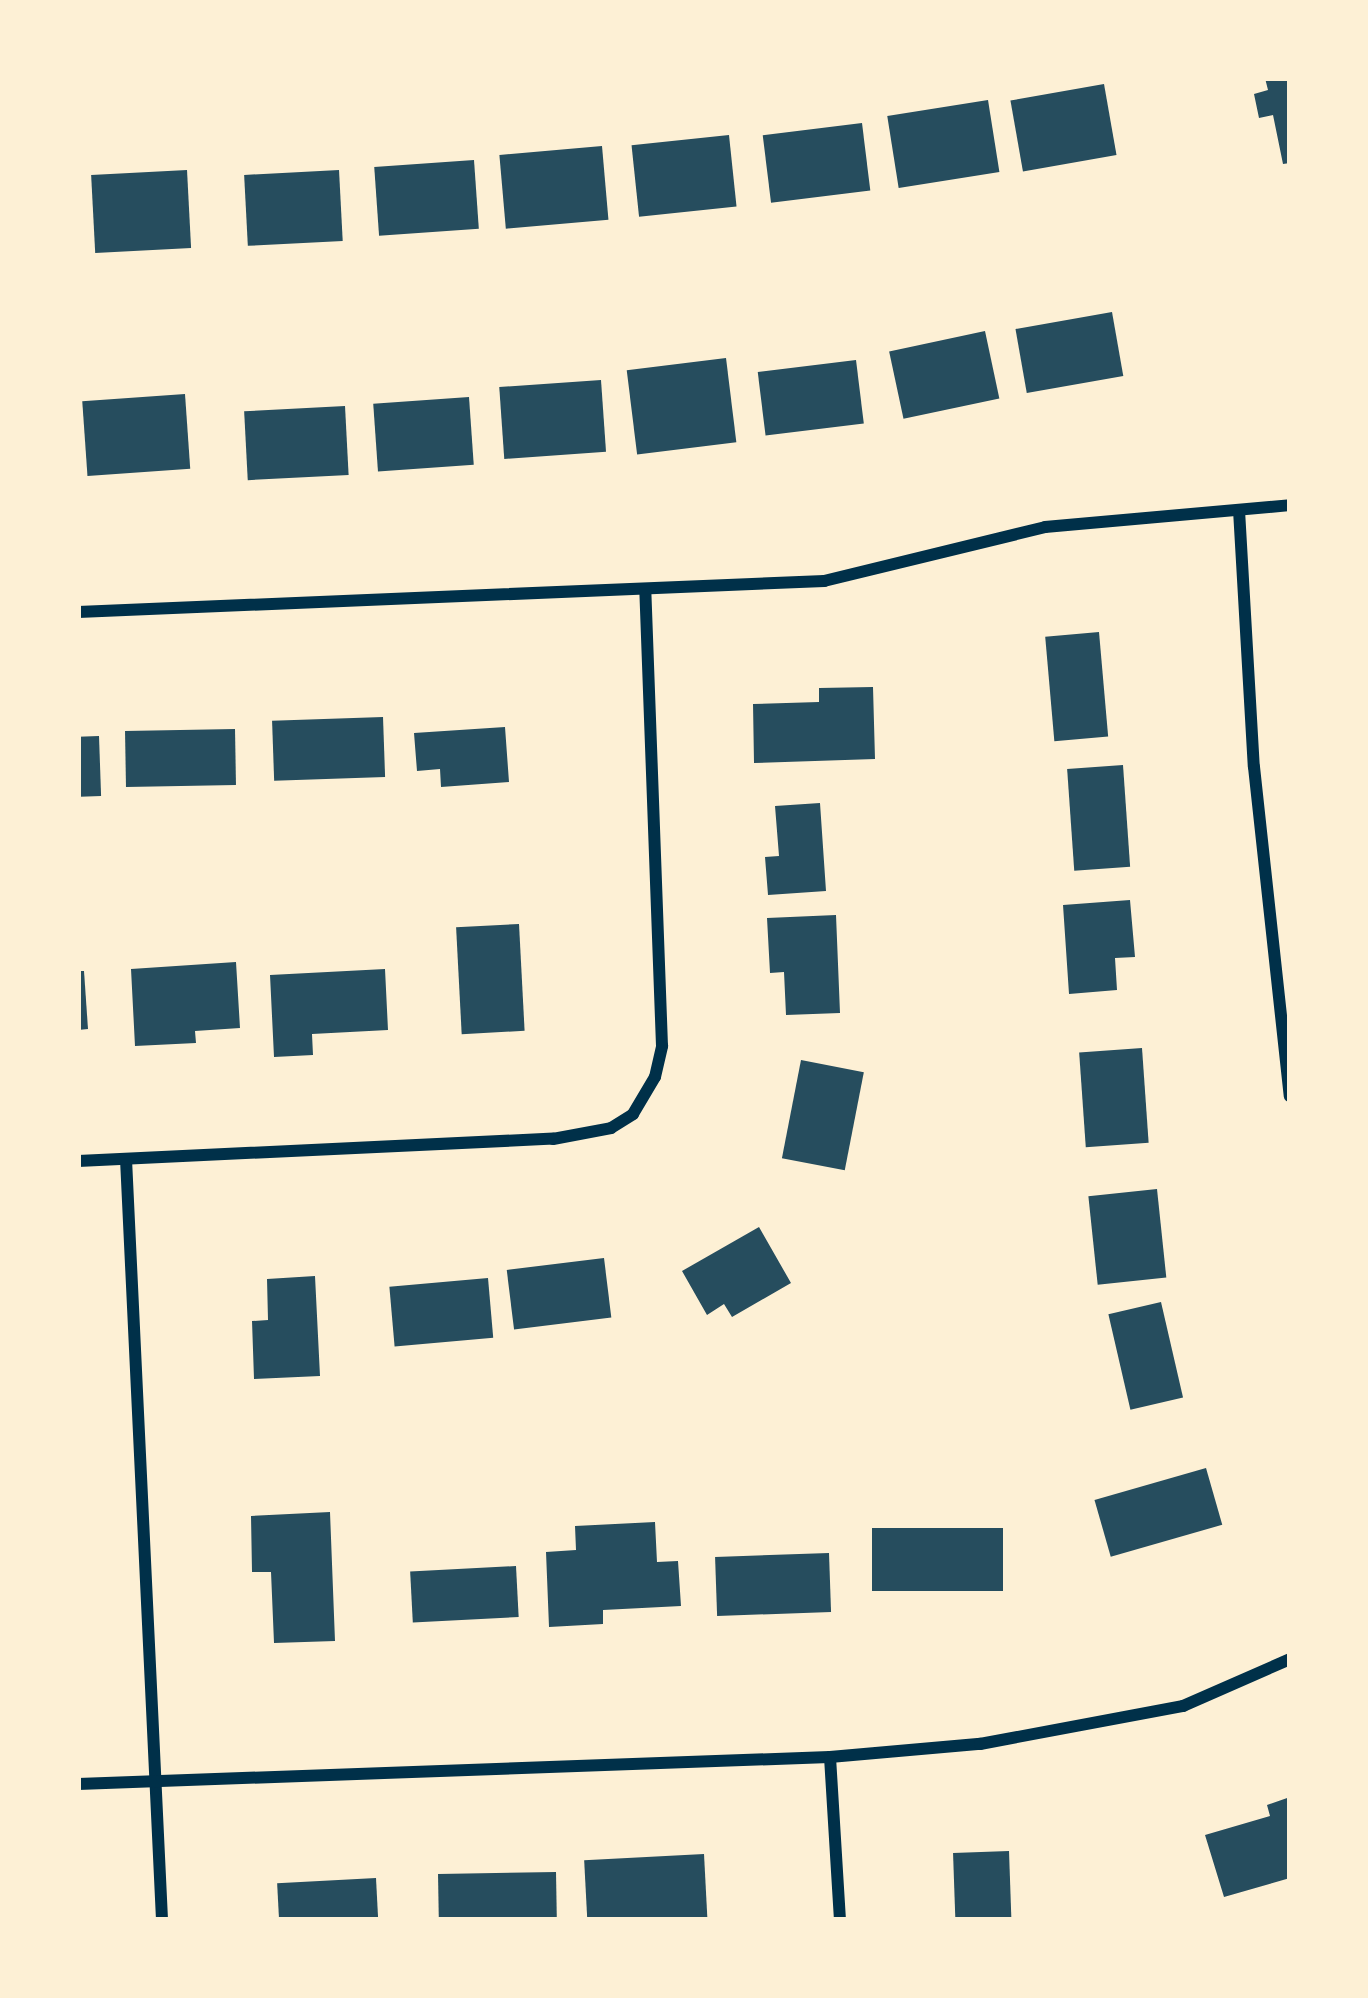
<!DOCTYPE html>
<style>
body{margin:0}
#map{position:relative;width:1368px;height:1998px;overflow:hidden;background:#fdf0d5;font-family:Overpass,sans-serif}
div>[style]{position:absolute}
.building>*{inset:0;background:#264d5e;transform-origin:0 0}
.minor>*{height:12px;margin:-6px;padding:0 6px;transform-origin:6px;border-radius:6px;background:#003049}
span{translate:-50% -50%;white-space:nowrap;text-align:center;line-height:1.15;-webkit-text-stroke:10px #fdf0d5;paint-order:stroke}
.frame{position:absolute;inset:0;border:81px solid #fdf0d5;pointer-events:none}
</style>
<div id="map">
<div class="building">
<i style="clip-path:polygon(1265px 78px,1290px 78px,1290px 163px,1283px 164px,1273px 115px,1259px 118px,1254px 94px,1268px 90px)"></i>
<i style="left:1104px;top:84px;width:72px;height:95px;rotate:80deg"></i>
<i style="left:988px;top:100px;width:73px;height:102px;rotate:81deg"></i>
<i style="left:862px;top:123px;width:68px;height:100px;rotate:83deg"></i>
<i style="left:729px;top:135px;width:72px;height:98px;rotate:84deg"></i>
<i style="left:602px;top:146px;width:74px;height:103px;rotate:85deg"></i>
<i style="left:474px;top:160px;width:69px;height:100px;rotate:86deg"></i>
<i style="left:187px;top:170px;width:78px;height:96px;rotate:87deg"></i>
<i style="left:339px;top:170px;width:71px;height:95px;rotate:87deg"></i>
<i style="left:1112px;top:312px;width:65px;height:98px;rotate:80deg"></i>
<i style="left:985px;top:331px;width:69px;height:98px;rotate:78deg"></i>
<i style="left:726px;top:358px;width:85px;height:100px;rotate:83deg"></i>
<i style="left:856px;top:360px;width:64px;height:99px;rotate:83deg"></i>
<i style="left:601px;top:380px;width:72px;height:102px;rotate:86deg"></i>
<i style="left:185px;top:394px;width:75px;height:103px;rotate:86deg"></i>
<i style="left:469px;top:397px;width:68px;height:96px;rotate:86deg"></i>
<i style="left:345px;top:406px;width:69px;height:101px;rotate:87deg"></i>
<i style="left:1099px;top:632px;width:105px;height:54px;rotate:85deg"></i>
<i style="clip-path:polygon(873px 687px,875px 759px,754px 763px,753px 704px,819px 702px,819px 688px)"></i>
<i style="left:383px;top:717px;width:60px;height:111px;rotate:88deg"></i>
<i style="clip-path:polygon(505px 727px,509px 782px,441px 787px,440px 769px,417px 771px,414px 733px)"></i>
<i style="left:235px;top:729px;width:56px;height:110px;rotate:89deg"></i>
<i style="left:99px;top:736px;width:60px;height:21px;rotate:88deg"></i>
<i style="left:1123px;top:765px;width:102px;height:56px;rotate:86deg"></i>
<i style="clip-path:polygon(820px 803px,826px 891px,768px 895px,765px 857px,779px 856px,775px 806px)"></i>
<i style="clip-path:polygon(1130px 900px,1135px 957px,1115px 958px,1117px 990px,1069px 994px,1063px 905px)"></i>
<i style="clip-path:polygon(836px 915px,840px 1013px,786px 1015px,784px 972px,770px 973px,767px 918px)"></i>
<i style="left:519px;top:924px;width:107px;height:63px;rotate:87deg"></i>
<i style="clip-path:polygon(236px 962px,240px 1028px,195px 1031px,196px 1043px,135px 1046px,131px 969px)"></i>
<i style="clip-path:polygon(385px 969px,388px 1030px,312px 1034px,313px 1055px,274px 1057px,270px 975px)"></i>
<i style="clip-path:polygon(78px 971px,84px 971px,88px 1029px,78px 1030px)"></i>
<i style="left:1142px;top:1048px;width:95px;height:63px;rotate:86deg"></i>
<i style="left:801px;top:1060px;width:64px;height:100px;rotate:11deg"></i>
<i style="left:1157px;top:1189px;width:89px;height:69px;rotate:84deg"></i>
<i style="clip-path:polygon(759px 1227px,791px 1283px,732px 1317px,724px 1304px,707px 1315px,682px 1271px)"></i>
<i style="left:604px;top:1258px;width:60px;height:98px;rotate:83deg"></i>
<i style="clip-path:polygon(315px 1276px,320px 1376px,254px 1379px,252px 1321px,268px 1320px,267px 1279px)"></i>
<i style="left:488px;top:1278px;width:60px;height:99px;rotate:85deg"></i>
<i style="left:1161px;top:1302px;width:98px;height:54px;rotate:77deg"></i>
<i style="left:1206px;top:1468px;width:59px;height:116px;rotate:74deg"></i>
<i style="clip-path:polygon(330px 1512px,335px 1641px,274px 1643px,271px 1572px,252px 1572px,251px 1516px)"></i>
<i style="clip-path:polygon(655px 1522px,657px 1562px,678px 1561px,681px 1606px,603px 1610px,603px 1624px,549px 1627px,546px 1552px,576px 1550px,575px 1526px)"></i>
<i style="left:1003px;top:1528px;width:63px;height:131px;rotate:90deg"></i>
<i style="left:829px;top:1553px;width:59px;height:114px;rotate:88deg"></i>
<i style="left:516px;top:1566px;width:51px;height:106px;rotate:87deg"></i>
<i style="clip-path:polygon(1290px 1797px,1290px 1878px,1224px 1897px,1205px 1835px,1270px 1816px,1267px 1805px)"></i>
<i style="left:1009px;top:1851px;width:69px;height:56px;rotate:88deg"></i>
<i style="left:704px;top:1854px;width:66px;height:120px;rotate:87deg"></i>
<i style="left:556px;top:1872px;width:48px;height:118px;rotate:89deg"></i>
<i style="left:376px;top:1878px;width:42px;height:99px;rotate:87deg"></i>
</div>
<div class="minor">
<i style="left:1239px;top:510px;width:257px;rotate:86.7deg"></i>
<i style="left:1254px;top:767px;width:331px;rotate:83.8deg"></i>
<i style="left:78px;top:612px;width:747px;rotate:-2.38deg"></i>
<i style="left:824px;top:581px;width:228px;rotate:-13.7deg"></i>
<i style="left:1045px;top:527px;width:246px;rotate:-5.1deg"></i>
<i style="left:126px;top:1159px;width:762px;rotate:87.29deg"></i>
<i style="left:78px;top:1161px;width:476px;rotate:-2.7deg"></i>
<i style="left:553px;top:1139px;width:59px;rotate:-10.7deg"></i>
<i style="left:611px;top:1128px;width:26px;rotate:-32deg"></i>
<i style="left:633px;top:1114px;width:43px;rotate:-59.3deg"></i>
<i style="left:655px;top:1077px;width:32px;rotate:-77deg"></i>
<i style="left:662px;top:1046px;width:457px;rotate:-92.1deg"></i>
<i style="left:830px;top:1757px;width:163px;rotate:86.5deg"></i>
<i style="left:78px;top:1784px;width:752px;rotate:-2.06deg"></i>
<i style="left:830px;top:1757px;width:151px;rotate:-5deg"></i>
<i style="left:980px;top:1744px;width:207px;rotate:-10.6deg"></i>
<i style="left:1183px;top:1706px;width:117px;rotate:-23.7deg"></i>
</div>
<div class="frame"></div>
</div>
